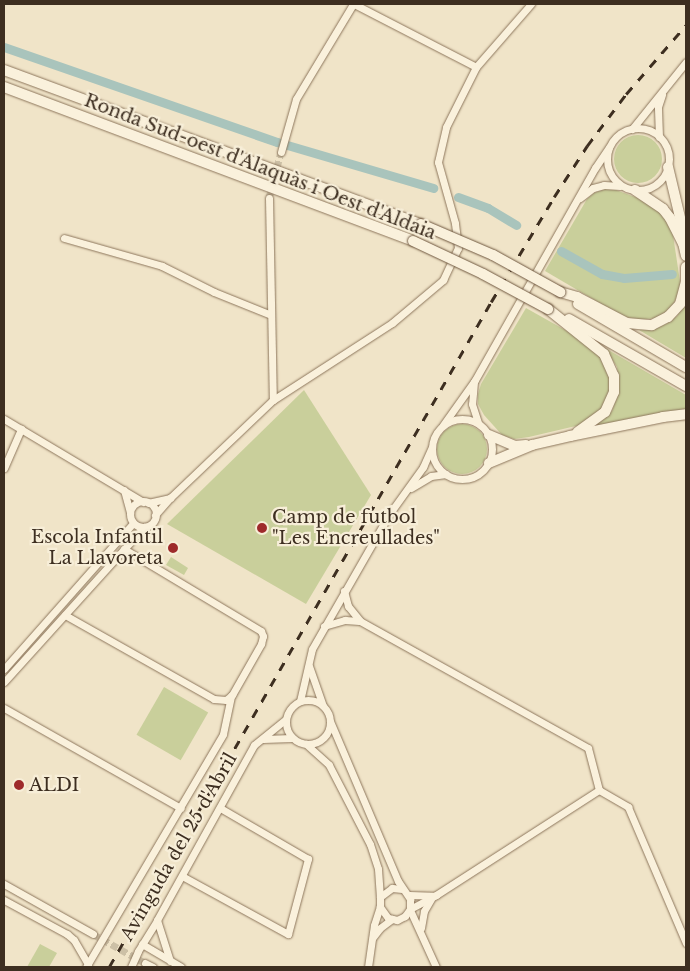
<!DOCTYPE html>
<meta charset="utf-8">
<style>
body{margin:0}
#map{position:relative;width:690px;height:971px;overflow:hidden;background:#f0e4c8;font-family:"Libre Baskerville",serif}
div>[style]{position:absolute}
.green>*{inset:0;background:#c9cf9b;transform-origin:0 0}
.round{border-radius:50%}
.canal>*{height:9px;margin:-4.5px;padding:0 4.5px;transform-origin:4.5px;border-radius:4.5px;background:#a9c4bc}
.street-tunnel>*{height:7px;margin-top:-3.5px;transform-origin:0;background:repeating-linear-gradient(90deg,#ccc0a6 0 7px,transparent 0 10.5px)}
.roads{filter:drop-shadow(0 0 1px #8d765c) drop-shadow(0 0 1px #8d765c)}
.street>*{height:7px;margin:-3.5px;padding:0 3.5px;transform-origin:3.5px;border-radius:3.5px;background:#faf1dc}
.street>.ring{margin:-3.5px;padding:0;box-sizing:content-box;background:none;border:7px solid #faf1dc;border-radius:50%}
.secondary>*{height:10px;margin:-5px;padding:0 5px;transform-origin:5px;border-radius:5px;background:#faf1dc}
.rail>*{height:2.5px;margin-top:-1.25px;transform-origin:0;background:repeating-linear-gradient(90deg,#3d2e20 0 9px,transparent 0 18px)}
.bridges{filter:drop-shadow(0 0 1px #6f573f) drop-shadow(0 0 1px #6f573f)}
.secondary-bridge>*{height:10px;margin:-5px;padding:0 5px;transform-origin:5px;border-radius:5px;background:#faf1dc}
.dots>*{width:14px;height:14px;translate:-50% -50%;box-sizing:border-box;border:2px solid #f7eed8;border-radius:50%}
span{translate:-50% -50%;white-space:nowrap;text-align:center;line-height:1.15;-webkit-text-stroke:4.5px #f7eed8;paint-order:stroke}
.street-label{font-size:18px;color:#3d2e20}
.poi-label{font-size:18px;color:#3d2e20}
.left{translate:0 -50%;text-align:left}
.right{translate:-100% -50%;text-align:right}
.frame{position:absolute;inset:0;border:5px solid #3d2e20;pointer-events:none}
</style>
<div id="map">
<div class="green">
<i class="round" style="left:614px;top:135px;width:48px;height:48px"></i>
<i style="clip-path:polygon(605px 189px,616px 190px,646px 201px,657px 210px,669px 223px,673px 235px,681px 288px,672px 307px,657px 318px,636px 320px,620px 315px,545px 271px,587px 199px,594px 193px)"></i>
<i style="clip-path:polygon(686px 301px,686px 358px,639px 330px,654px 329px,666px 324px,677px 316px)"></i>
<i style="clip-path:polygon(526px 308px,574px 335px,593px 350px,602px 359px,609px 376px,610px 389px,603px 408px,580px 425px,529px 437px,514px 439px,502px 435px,484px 415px,478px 404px,478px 394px,481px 384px)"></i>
<i style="clip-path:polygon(605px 348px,686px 395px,686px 411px,595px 426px,612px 411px,619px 390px,617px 367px)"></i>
<i style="clip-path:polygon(304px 390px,371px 495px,306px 604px,167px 524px)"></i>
<i class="round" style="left:437px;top:424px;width:50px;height:50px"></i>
<i style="clip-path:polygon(171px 557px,188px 568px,184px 575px,166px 565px)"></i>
<i style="left:164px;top:687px;width:51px;height:55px;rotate:30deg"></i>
<i style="clip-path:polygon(40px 944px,57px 953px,49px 967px,27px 967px)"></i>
</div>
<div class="canal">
<i style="left:4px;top:47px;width:289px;rotate:19.2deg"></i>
<i style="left:277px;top:142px;width:163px;rotate:16.4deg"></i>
<i style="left:458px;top:197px;width:32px;rotate:20deg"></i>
<i style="left:488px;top:208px;width:33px;rotate:31deg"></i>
<i style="left:561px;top:251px;width:47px;rotate:29.3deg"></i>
<i style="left:602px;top:274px;width:22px;rotate:10deg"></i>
<i style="left:624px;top:278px;width:48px;rotate:-4.8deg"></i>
</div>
<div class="street-tunnel">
<i style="left:269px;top:198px;width:48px;rotate:-75.4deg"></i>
<i style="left:93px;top:934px;width:60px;rotate:29.1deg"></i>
</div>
<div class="roads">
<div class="street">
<i style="left:354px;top:4px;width:137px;rotate:27.3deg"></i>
<i class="ring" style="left:607px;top:128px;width:55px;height:55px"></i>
<i style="left:632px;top:129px;width:86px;rotate:-51.1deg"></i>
<i style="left:659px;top:137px;width:30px;rotate:-92deg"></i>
<i style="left:658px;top:107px;width:13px;rotate:-72deg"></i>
<i style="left:281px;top:152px;width:55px;rotate:-74.2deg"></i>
<i style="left:296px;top:99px;width:111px;rotate:-59deg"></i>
<i style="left:269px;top:198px;width:202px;rotate:88.9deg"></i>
<i style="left:580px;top:198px;width:16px;rotate:-38deg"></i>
<i style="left:593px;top:188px;width:11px;rotate:-15deg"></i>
<i style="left:604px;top:185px;width:16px;rotate:4deg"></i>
<i style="left:64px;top:238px;width:102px;rotate:15.9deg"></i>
<i style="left:162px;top:266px;width:58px;rotate:26.6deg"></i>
<i style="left:214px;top:292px;width:61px;rotate:22deg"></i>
<i style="left:474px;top:382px;width:22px;rotate:95deg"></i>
<i style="left:472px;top:404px;width:20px;rotate:72deg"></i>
<i class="ring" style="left:432px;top:419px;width:53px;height:53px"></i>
<i style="left:4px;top:419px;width:162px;rotate:30.8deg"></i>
<i style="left:443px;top:425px;width:55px;rotate:-54.6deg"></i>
<i style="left:475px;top:380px;width:244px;rotate:-60.5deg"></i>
<i style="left:595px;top:168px;width:25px;rotate:-56deg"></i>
<i style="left:4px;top:468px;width:43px;rotate:-66.4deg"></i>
<i style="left:411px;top:488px;width:23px;rotate:-31deg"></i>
<i style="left:431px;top:476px;width:15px;rotate:-8deg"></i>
<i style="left:124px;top:490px;width:24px;rotate:75deg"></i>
<i class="ring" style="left:130px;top:501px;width:19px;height:19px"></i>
<i style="left:148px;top:503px;width:23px;rotate:-13deg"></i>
<i style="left:155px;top:515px;width:23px;rotate:-49deg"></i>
<i style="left:170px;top:498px;width:142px;rotate:-43.6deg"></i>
<i style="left:273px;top:400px;width:142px;rotate:-32.9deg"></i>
<i style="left:392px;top:323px;width:67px;rotate:-40.1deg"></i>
<i style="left:443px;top:280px;width:35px;rotate:-65deg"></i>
<i style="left:458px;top:248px;width:25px;rotate:-97deg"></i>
<i style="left:455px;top:223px;width:63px;rotate:-105.6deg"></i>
<i style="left:438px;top:162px;width:36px;rotate:-77deg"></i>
<i style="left:446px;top:127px;width:67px;rotate:-63.4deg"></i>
<i style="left:476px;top:67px;width:84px;rotate:-48.9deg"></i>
<i style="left:344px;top:591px;width:16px;rotate:75deg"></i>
<i style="left:348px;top:606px;width:19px;rotate:51deg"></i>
<i style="left:360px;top:621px;width:261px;rotate:29.1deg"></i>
<i style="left:588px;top:748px;width:43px;rotate:75.3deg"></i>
<i style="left:65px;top:615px;width:171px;rotate:29.4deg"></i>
<i style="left:214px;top:699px;width:12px;rotate:5deg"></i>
<i style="left:226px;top:700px;width:8px;rotate:-40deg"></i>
<i style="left:232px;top:695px;width:59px;rotate:-60.4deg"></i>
<i style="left:261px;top:644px;width:8px;rotate:-76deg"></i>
<i style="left:263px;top:636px;width:5px;rotate:-112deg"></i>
<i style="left:261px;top:631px;width:160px;rotate:-149.1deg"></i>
<i style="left:324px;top:626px;width:22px;rotate:-16deg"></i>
<i style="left:345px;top:620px;width:14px;rotate:4deg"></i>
<i style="left:309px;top:666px;width:42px;rotate:70.7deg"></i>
<i style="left:4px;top:669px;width:195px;rotate:-48.5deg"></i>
<i style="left:4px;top:682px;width:209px;rotate:-47.9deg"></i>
<i class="ring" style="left:286px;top:700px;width:37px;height:37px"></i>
<i style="left:300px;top:701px;width:53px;rotate:-77deg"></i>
<i style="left:312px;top:649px;width:157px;rotate:-60.2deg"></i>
<i style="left:390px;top:513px;width:57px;rotate:-54.3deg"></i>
<i style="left:423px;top:467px;width:22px;rotate:-66deg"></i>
<i style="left:4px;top:708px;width:203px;rotate:29.5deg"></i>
<i style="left:330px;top:721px;width:174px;rotate:67deg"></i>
<i style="left:398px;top:881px;width:22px;rotate:56deg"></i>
<i style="left:410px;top:899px;width:10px;rotate:90deg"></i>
<i style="left:410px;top:909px;width:9px;rotate:126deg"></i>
<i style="left:405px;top:916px;width:9px;rotate:153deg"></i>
<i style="left:397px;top:920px;width:9px;rotate:-167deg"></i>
<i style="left:388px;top:918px;width:14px;rotate:-126deg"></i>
<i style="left:380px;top:907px;width:10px;rotate:-90deg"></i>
<i style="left:380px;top:897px;width:15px;rotate:-37deg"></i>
<i style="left:392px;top:888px;width:10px;rotate:6deg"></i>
<i style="left:263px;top:739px;width:29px;rotate:-2deg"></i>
<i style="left:306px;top:744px;width:31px;rotate:42deg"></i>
<i style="left:329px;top:765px;width:89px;rotate:62.6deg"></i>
<i style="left:370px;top:844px;width:26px;rotate:72deg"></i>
<i style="left:378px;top:869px;width:28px;rotate:86deg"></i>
<i style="left:599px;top:790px;width:34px;rotate:30deg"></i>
<i style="left:628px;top:807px;width:148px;rotate:66.9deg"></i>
<i style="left:182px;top:876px;width:121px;rotate:28.7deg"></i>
<i style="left:288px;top:934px;width:78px;rotate:-75.1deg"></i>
<i style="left:308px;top:859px;width:102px;rotate:-149.9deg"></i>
<i style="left:4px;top:884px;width:102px;rotate:29.3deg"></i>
<i style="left:409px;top:895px;width:24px;rotate:2deg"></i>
<i style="left:4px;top:900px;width:72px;rotate:28.4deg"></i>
<i style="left:67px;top:934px;width:9px;rotate:41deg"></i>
<i style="left:74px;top:940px;width:28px;rotate:60deg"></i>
<i style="left:410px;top:909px;width:30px;rotate:-28deg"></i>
<i style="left:436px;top:895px;width:194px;rotate:-32.8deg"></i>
<i style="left:410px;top:910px;width:63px;rotate:65.5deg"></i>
<i style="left:157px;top:920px;width:43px;rotate:72.4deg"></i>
<i style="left:421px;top:928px;width:17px;rotate:-80deg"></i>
<i style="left:424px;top:911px;width:14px;rotate:-60deg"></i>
<i style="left:373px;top:937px;width:11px;rotate:-52deg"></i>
<i style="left:380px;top:928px;width:15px;rotate:-37deg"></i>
<i style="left:142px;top:944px;width:45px;rotate:30.5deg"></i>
<i style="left:145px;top:963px;width:9px;rotate:27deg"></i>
<i style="left:86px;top:967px;width:270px;rotate:-59.5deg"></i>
<i style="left:223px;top:734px;width:39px;rotate:-78deg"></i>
<i style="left:131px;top:967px;width:17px;rotate:-66deg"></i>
<i style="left:138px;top:951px;width:36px;rotate:-58deg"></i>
<i style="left:157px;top:920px;width:200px;rotate:-61deg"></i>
<i style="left:254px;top:745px;width:41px;rotate:-39.1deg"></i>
<i style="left:368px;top:967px;width:42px;rotate:-81.9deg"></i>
<i style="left:374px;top:925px;width:19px;rotate:-72deg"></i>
</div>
<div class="secondary">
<i style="left:4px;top:70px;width:445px;rotate:20.3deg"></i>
<i style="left:4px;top:87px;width:437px;rotate:20.6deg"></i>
<i style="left:668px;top:167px;width:69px;rotate:76.6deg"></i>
<i style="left:635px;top:190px;width:34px;rotate:34deg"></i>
<i style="left:663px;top:209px;width:11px;rotate:52deg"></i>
<i style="left:670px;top:218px;width:28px;rotate:63deg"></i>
<i style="left:683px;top:243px;width:13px;rotate:77deg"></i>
<i style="left:560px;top:292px;width:18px;rotate:16deg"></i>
<i style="left:577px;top:297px;width:56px;rotate:27.5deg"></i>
<i style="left:627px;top:323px;width:25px;rotate:5deg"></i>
<i style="left:652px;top:325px;width:18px;rotate:-27deg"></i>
<i style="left:668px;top:317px;width:18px;rotate:-47deg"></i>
<i style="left:680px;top:304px;width:24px;rotate:-75deg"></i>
<i style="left:686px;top:281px;width:14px;rotate:-90deg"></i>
<i style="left:578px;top:304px;width:125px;rotate:30.3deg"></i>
<i style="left:548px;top:309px;width:72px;rotate:38.8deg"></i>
<i style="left:604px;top:354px;width:24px;rotate:66deg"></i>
<i style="left:614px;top:376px;width:16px;rotate:90deg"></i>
<i style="left:614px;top:392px;width:22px;rotate:114deg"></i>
<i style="left:605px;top:412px;width:34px;rotate:144deg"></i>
<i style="left:569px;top:319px;width:135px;rotate:29.8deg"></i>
<i style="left:489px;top:435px;width:28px;rotate:23deg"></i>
<i style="left:515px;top:446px;width:11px;rotate:-5deg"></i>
<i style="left:489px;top:463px;width:47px;rotate:-22.7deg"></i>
<i style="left:532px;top:445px;width:39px;rotate:-13deg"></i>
<i style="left:570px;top:436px;width:95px;rotate:-11.5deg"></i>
<i style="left:663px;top:417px;width:23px;rotate:-7deg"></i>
</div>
</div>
<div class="rail">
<i style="left:109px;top:967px;width:767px;rotate:-60.13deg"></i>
<i style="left:491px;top:302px;width:122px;rotate:-59deg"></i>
<i style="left:554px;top:197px;width:61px;rotate:-57.1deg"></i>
<i style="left:587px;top:146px;width:65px;rotate:-53.1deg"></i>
<i style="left:626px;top:94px;width:91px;rotate:-49deg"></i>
</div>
<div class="bridges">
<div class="secondary-bridge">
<i style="left:421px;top:224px;width:78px;rotate:23.3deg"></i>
<i style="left:493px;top:255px;width:77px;rotate:28.9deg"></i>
<i style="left:413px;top:241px;width:77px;rotate:25.2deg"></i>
<i style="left:483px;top:274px;width:74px;rotate:28.3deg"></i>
</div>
</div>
<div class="dots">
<i style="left:262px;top:528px;background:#9e2a2b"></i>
<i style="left:173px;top:548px;background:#9e2a2b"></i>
<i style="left:19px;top:785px;background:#9e2a2b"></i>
</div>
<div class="street-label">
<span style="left:260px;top:167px;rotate:21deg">Ronda Sud-oest d'Alaquàs i Oest d'Aldaia</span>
<span style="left:179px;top:847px;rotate:-60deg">Avinguda del 25 d'Abril</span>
</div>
<div class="poi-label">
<span class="left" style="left:272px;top:528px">Camp de futbol<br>"Les Encreullades"</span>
<span class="right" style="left:163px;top:548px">Escola Infantil<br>La Llavoreta</span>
<span class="left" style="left:29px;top:785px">ALDI</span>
</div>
<div class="frame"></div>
</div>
